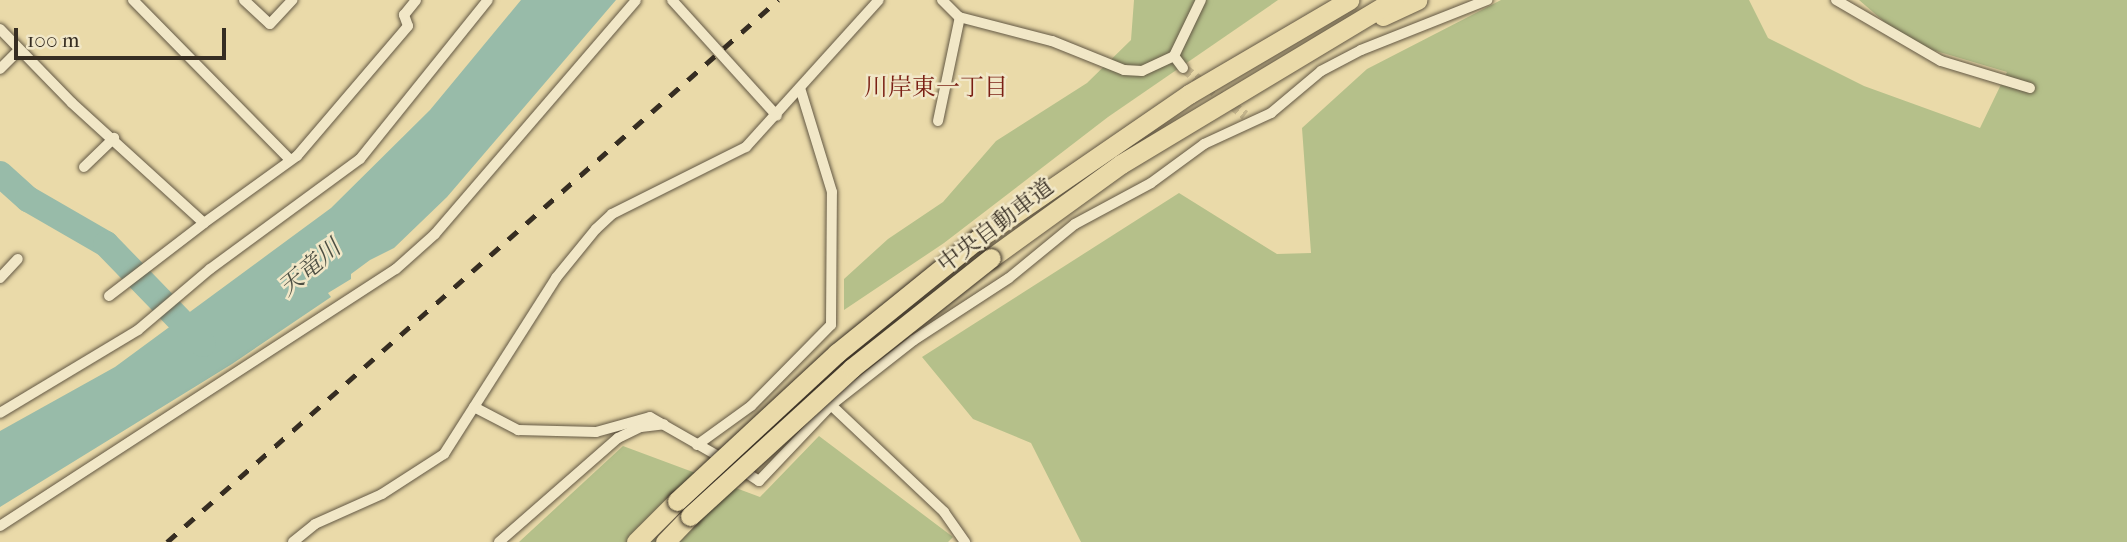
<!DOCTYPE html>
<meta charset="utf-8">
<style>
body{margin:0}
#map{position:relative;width:2127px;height:542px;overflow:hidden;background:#eadaa9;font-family:"IM FELL French Canon","Noto Serif JP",serif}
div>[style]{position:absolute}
.green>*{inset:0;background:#b5c08a}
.water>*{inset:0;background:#98bba9}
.river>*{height:26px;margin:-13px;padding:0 13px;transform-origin:13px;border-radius:13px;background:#98bba9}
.street-tunnel>*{height:10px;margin-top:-5px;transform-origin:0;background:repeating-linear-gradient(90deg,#c6b78e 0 10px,transparent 0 15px)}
.roads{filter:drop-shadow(0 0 2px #635844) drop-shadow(0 0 2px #635844)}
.street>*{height:10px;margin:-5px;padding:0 5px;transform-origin:5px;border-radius:5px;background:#f1e7c7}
.highway>*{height:19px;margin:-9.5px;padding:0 9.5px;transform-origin:9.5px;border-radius:9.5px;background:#eadaa9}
.rail>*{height:4.5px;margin-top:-2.25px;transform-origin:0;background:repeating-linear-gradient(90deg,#362d22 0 12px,transparent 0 24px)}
.bridges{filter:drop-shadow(0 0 2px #362d22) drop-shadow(0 0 2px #362d22)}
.highway-bridge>*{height:19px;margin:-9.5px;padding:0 9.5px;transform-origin:9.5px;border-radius:9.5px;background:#eadaa9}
span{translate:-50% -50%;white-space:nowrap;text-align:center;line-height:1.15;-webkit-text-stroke:5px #f1e7c7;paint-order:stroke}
.street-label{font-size:23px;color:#362d22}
.neighbourhood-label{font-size:24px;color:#7a1f14}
.water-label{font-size:24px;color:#4e5044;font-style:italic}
.scale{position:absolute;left:14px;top:28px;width:212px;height:32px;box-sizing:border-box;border:4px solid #362d22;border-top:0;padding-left:9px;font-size:21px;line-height:24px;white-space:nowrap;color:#362d22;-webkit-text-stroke:5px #f1e7c7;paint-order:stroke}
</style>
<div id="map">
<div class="green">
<i style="clip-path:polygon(1134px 0,1278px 0,1108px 117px,944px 243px,844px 310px,844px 279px,888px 239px,943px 202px,996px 141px,1087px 83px,1131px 40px)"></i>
<i style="clip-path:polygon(1501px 0,1749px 0,1768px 38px,1864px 86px,1980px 128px,2007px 72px,1909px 43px,1859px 0,2127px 0,2127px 542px,1081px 542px,1031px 443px,973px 419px,922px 357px,1179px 193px,1277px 254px,1311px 253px,1302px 128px,1367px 69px)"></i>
<i style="clip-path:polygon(819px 436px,953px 537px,948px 542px,519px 542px,623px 446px,760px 497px)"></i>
</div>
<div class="water">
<i style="clip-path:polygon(521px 0,616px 0,447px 197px,394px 248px,370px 260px,351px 274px,351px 279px,328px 293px,331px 297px,232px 364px,0 507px,0 431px,115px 367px,331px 208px,430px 110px)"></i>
</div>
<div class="river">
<i style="left:0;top:174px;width:38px;rotate:42deg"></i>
<i style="left:28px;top:199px;width:90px;rotate:30deg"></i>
<i style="left:106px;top:244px;width:139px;rotate:45.9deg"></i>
</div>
<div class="street-tunnel">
<i style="left:1183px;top:68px;width:78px;rotate:37.2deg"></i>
</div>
<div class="roads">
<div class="street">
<i style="left:133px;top:0;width:224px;rotate:45.5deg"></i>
<i style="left:244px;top:0;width:35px;rotate:43deg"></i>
<i style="left:270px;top:24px;width:33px;rotate:-47deg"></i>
<i style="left:672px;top:0;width:156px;rotate:47.8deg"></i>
<i style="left:942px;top:0;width:24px;rotate:45deg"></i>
<i style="left:959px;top:17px;width:96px;rotate:14.5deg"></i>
<i style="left:1052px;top:41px;width:78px;rotate:21.9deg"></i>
<i style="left:1124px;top:70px;width:18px;rotate:3deg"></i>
<i style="left:1142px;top:71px;width:35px;rotate:-25deg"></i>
<i style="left:1174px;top:56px;width:62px;rotate:-64.3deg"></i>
<i style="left:1836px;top:0;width:121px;rotate:30.2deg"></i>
<i style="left:1941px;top:61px;width:93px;rotate:16.9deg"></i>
<i style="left:0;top:29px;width:103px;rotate:45.8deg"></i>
<i style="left:72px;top:103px;width:178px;rotate:42.3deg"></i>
<i style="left:204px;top:223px;width:115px;rotate:-35.8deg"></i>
<i style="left:297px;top:156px;width:171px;rotate:-49.5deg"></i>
<i style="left:408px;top:26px;width:12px;rotate:-110deg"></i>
<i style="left:404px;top:15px;width:19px;rotate:-51deg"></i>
<i style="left:1174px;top:56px;width:15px;rotate:53deg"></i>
<i style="left:0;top:69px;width:27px;rotate:-45deg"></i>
<i style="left:938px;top:121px;width:106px;rotate:-78.1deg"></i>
<i style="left:84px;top:167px;width:42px;rotate:-44deg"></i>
<i style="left:0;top:278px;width:26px;rotate:-47deg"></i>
<i style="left:109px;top:296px;width:120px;rotate:-37.5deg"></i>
<i style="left:831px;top:405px;width:156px;rotate:43.4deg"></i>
<i style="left:944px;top:512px;width:37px;rotate:55deg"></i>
<i style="left:474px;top:407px;width:50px;rotate:27.6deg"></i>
<i style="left:518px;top:430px;width:78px;rotate:1.5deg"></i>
<i style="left:596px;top:432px;width:56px;rotate:-15.5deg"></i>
<i style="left:650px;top:417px;width:86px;rotate:29.8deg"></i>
<i style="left:0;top:413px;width:161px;rotate:-31deg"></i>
<i style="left:138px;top:330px;width:94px;rotate:-40.3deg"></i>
<i style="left:210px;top:269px;width:186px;rotate:-36.3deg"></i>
<i style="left:360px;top:159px;width:204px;rotate:-51.2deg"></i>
<i style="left:697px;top:445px;width:67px;rotate:-35.8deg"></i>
<i style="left:751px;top:406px;width:114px;rotate:-45.4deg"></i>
<i style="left:831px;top:325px;width:133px;rotate:-89.6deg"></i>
<i style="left:832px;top:192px;width:109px;rotate:-107.1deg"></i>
<i style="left:739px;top:468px;width:24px;rotate:33deg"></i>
<i style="left:759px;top:481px;width:105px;rotate:-46.5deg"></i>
<i style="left:831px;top:405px;width:105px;rotate:-38.1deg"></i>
<i style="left:914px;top:340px;width:113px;rotate:-33.1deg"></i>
<i style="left:1009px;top:278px;width:85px;rotate:-39.3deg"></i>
<i style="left:1075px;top:224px;width:86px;rotate:-28.3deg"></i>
<i style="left:1151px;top:183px;width:66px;rotate:-36.3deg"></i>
<i style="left:1204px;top:144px;width:74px;rotate:-24.8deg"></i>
<i style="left:1271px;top:113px;width:65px;rotate:-40deg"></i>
<i style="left:1321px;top:71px;width:45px;rotate:-27.7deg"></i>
<i style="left:1361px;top:50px;width:136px;rotate:-21.6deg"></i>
<i style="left:0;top:526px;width:472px;rotate:-33deg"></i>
<i style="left:396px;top:269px;width:52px;rotate:-41.9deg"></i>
<i style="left:435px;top:234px;width:308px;rotate:-49.3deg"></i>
<i style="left:293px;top:542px;width:28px;rotate:-39deg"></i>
<i style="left:315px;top:524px;width:73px;rotate:-24.1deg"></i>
<i style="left:382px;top:494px;width:74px;rotate:-32.8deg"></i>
<i style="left:444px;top:454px;width:209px;rotate:-57.5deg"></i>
<i style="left:556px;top:278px;width:63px;rotate:-50.8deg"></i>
<i style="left:596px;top:229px;width:22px;rotate:-43deg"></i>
<i style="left:612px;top:214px;width:150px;rotate:-26.6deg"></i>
<i style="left:746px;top:147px;width:198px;rotate:-47.9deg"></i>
<i style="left:499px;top:542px;width:158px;rotate:-41.2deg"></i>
<i style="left:618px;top:438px;width:25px;rotate:-26deg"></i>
<i style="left:641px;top:427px;width:23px;rotate:-7deg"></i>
</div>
<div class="highway">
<i style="left:1383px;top:16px;width:38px;rotate:-25deg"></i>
<i style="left:978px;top:239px;width:256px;rotate:-34.5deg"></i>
<i style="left:1189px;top:94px;width:186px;rotate:-30.4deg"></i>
<i style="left:991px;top:258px;width:160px;rotate:-35.9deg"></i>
<i style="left:1121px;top:164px;width:318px;rotate:-31deg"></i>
<i style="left:636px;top:542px;width:58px;rotate:-45deg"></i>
<i style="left:665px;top:542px;width:36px;rotate:-46deg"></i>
</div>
</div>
<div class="rail">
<i style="left:167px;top:542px;width:817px;rotate:-41.58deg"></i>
</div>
<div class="bridges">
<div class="highway-bridge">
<i style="left:677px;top:501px;width:218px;rotate:-42.8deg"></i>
<i style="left:837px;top:353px;width:181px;rotate:-39deg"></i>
<i style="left:690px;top:516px;width:219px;rotate:-42.4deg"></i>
<i style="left:852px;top:368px;width:177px;rotate:-38.4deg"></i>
</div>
</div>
<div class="street-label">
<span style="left:996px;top:226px;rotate:-37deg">中央自動車道</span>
</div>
<div class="neighbourhood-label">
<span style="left:936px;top:88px">川岸東一丁目</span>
</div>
<div class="water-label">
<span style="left:310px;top:268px;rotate:-40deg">天竜川</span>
</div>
<div class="scale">100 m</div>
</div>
